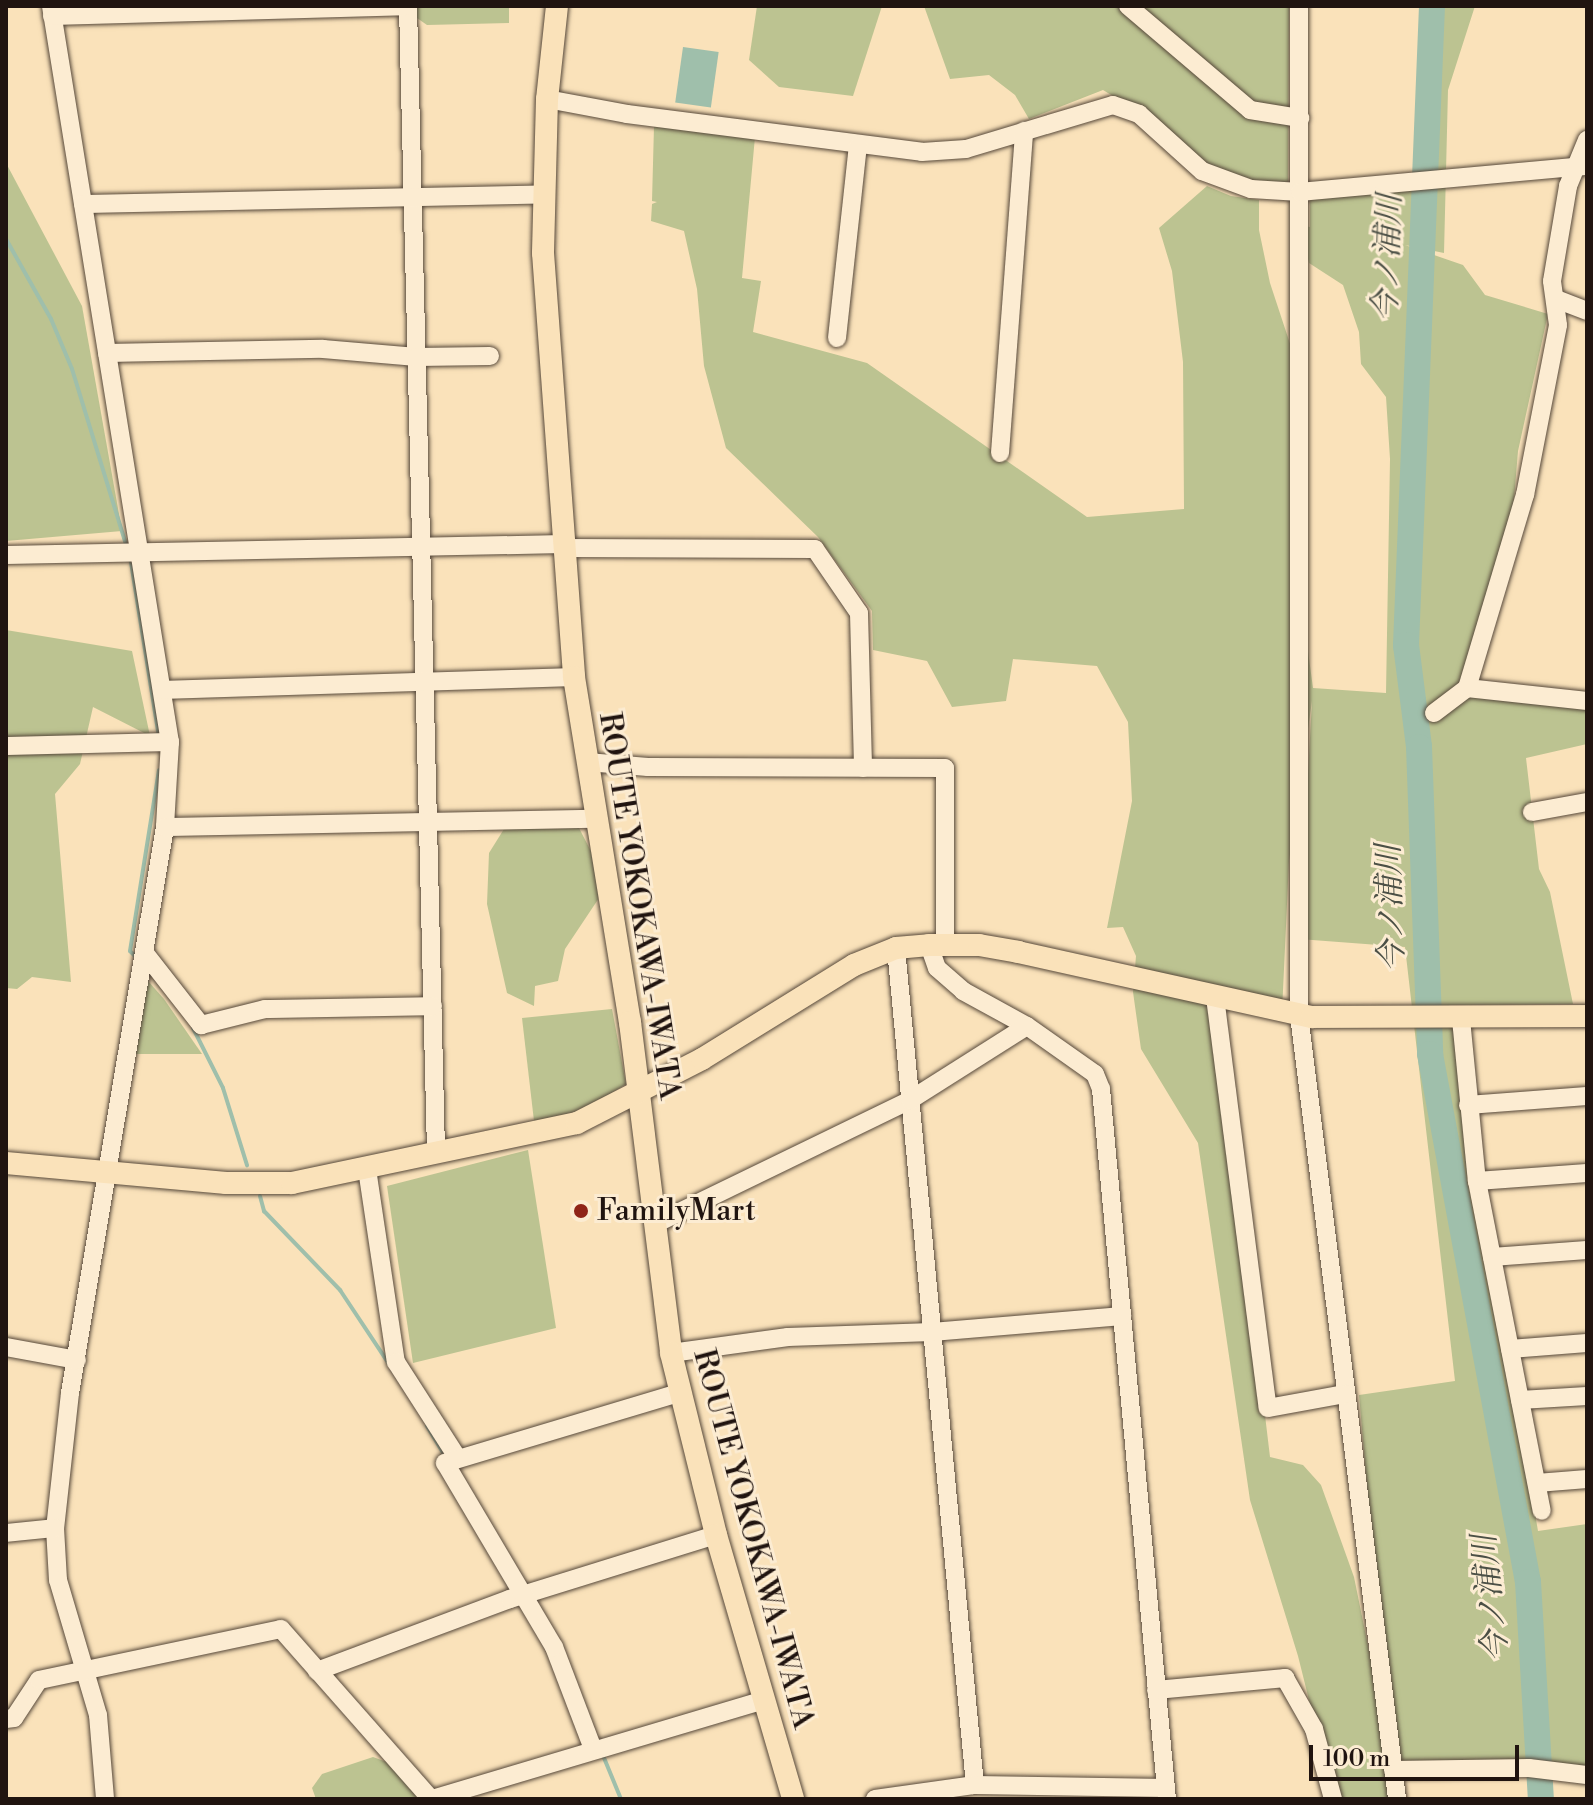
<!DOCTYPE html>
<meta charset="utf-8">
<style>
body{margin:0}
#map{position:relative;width:1593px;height:1805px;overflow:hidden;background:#fae2ba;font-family:"Libre Bodoni","Noto Serif JP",serif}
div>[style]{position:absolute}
.green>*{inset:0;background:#bcc391}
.water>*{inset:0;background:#9fbfab;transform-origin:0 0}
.stream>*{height:4px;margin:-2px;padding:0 2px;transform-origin:2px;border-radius:2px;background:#9fbfab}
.river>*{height:26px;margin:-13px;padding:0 13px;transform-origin:13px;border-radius:13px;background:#9fbfab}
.roads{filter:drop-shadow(0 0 2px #56483a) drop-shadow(0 0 2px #56483a)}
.minor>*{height:18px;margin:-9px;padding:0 9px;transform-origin:9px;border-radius:9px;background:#fcecd2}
.major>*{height:22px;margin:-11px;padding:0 11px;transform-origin:11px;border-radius:11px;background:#fae2ba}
.dots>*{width:22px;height:22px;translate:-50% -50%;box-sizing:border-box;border:4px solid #fcecd2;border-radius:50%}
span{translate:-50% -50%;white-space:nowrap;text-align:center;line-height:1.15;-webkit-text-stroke:6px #fcecd2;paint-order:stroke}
.street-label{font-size:30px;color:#201410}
.poi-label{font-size:30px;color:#201410}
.left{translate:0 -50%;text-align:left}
.water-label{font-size:32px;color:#4c5046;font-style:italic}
.frame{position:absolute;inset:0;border:8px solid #201410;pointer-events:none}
.scale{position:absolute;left:1309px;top:1745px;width:210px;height:36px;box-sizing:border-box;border:4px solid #201410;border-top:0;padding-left:10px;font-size:24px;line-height:28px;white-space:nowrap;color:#201410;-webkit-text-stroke:6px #fcecd2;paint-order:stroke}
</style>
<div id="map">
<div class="green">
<i style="clip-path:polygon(414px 6px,509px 6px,509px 23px,427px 25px,417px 18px)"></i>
<i style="clip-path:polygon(757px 6px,882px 6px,853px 96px,779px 87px,749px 60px)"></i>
<i style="clip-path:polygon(924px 6px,1289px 6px,1288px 184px,1212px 176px,1169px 130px,1103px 90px,1029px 119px,1015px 95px,989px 75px,950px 79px)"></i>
<i style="clip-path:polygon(evenodd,1424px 6px,1475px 6px,1448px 90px,1444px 253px,1405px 245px,1463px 265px,1485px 295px,1548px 314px,1518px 451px,1510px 547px,1467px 688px,1587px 704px,1587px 744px,1526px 758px,1539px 869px,1550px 892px,1573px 1004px,1449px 1005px,1538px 1531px,1587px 1524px,1587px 1774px,1394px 1770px,1395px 1799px,1329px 1799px,1330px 1784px,1298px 1656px,1250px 1500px,1198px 1143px,1141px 1049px,1133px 992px,1136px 956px,1123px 927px,1107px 928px,1132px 801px,1128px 722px,1097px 666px,1013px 659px,1006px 701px,952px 707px,927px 661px,873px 650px,872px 611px,818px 537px,726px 448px,704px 366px,697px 289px,684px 231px,651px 221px,652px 204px,657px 202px,652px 201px,654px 126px,755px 137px,742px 278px,761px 281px,753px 332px,867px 363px,1087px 517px,1184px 509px,1183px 362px,1172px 271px,1159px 228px,1207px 186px,1231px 196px,1259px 200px,1259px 230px,1270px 283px,1300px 374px,1300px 592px,1313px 688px,1386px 693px,1390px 459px,1386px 397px,1361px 364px,1359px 332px,1343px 285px,1309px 263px,1300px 225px,1310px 227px,1310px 194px,1428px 189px,1424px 6px,1312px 701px,1299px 939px,1405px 947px,1455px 1381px,1359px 1395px,1391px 1759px,1354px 1577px,1321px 1485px,1303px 1465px,1270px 1457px,1215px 997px,1282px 1012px,1289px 861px,1312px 701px)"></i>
<i style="clip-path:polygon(6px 163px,82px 306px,122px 531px,6px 541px)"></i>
<i style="clip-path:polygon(6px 630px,132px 651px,150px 736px,93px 707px,80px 764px,55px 794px,71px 982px,32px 977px,17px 989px,6px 988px)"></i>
<i style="clip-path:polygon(579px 828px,596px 861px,601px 895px,565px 949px,558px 981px,535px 986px,534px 1006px,507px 993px,487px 904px,489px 853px,504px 829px)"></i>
<i style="clip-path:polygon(140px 972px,164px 999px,202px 1054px,126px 1054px)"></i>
<i style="clip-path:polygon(612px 1009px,626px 1084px,585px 1110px,534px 1121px,522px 1018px)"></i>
<i style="clip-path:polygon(528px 1150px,556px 1328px,413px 1363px,387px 1186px)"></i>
<i style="clip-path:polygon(373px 1757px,403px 1768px,419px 1797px,316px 1799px,312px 1788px,322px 1774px)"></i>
</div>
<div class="water">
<i style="left:683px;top:47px;width:36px;height:56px;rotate:8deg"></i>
</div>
<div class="stream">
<i style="left:6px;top:239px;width:92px;rotate:60.6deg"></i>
<i style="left:51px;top:319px;width:54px;rotate:67.2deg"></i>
<i style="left:72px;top:369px;width:187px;rotate:72.9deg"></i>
<i style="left:130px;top:556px;width:183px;rotate:80.9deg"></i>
<i style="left:138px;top:959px;width:11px;rotate:-135deg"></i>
<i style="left:130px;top:951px;width:183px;rotate:-80.9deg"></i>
<i style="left:193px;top:1028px;width:67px;rotate:63.4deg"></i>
<i style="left:223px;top:1088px;width:81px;rotate:72.7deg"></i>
<i style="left:260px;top:1196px;width:16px;rotate:75deg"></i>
<i style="left:264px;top:1211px;width:110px;rotate:46.1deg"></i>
<i style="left:340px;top:1290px;width:89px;rotate:56.5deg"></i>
<i style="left:427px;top:1426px;width:35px;rotate:59deg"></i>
<i style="left:602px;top:1753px;width:50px;rotate:67.6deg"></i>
</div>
<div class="river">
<i style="left:1432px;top:6px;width:640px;rotate:92.33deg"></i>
<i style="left:1406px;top:645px;width:103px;rotate:82.7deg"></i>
<i style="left:1419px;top:747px;width:307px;rotate:87.9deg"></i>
<i style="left:1430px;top:1054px;width:537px;rotate:79.49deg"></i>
<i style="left:1528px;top:1582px;width:217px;rotate:86.6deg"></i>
</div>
<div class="roads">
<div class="minor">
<i style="left:51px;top:6px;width:746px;rotate:80.82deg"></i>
<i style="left:170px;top:742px;width:85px;rotate:93.4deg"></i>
<i style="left:165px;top:827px;width:574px;rotate:99.53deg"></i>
<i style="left:70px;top:1393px;width:136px;rotate:96.3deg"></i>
<i style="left:55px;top:1528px;width:52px;rotate:86.7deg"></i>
<i style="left:58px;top:1580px;width:141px;rotate:73.5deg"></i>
<i style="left:98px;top:1715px;width:84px;rotate:85.2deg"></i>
<i style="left:408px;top:6px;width:1147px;rotate:88.6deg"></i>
<i style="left:1128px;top:6px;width:160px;rotate:40.4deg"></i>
<i style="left:1250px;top:110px;width:51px;rotate:9.1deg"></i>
<i style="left:1299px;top:6px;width:1009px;rotate:90deg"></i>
<i style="left:1299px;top:1015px;width:790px;rotate:82.87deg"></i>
<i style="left:52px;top:16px;width:352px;rotate:-1.6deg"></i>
<i style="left:547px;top:99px;width:81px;rotate:10.6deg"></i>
<i style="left:627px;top:114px;width:297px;rotate:7.3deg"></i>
<i style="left:922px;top:152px;width:44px;rotate:-3.9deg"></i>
<i style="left:966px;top:149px;width:153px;rotate:-16.7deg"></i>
<i style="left:1113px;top:105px;width:28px;rotate:19deg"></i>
<i style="left:1139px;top:114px;width:85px;rotate:42.1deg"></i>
<i style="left:1202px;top:171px;width:52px;rotate:20.2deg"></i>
<i style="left:1251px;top:189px;width:49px;rotate:3.5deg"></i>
<i style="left:1300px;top:192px;width:288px;rotate:-5.2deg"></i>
<i style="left:83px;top:204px;width:460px;rotate:-1.2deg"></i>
<i style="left:1556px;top:299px;width:33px;rotate:21deg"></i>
<i style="left:837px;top:338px;width:193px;rotate:-83.8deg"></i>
<i style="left:107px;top:353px;width:216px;rotate:-1.1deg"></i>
<i style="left:323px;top:349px;width:94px;rotate:4.9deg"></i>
<i style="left:417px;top:357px;width:73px;rotate:-0.8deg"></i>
<i style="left:1000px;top:453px;width:323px;rotate:-85.7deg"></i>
<i style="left:564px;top:548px;width:251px;rotate:0.2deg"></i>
<i style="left:815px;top:549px;width:78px;rotate:55.5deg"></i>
<i style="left:859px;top:613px;width:155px;rotate:88.5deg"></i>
<i style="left:6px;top:555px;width:558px;rotate:-1.13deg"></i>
<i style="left:1467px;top:688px;width:121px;rotate:6.2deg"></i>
<i style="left:162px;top:690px;width:412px;rotate:-1.8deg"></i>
<i style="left:1434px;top:713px;width:41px;rotate:-37.1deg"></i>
<i style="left:1467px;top:688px;width:202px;rotate:-73.3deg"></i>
<i style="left:1525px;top:495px;width:173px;rotate:-79deg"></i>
<i style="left:1558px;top:325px;width:44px;rotate:-97.8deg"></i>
<i style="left:1552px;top:281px;width:96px;rotate:-80.4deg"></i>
<i style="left:1568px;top:186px;width:50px;rotate:-67.6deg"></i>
<i style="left:6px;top:746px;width:164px;rotate:-1.4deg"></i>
<i style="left:587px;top:762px;width:61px;rotate:4.7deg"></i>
<i style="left:648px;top:767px;width:297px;rotate:0.2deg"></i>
<i style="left:945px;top:768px;width:176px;rotate:90deg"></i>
<i style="left:1532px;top:812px;width:56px;rotate:-10.3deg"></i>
<i style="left:165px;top:827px;width:432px;rotate:-1.1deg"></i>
<i style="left:929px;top:945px;width:24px;rotate:71deg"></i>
<i style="left:937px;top:968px;width:35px;rotate:41deg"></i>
<i style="left:963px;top:991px;width:73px;rotate:28.7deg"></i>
<i style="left:1027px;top:1026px;width:83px;rotate:35.2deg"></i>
<i style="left:1095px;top:1074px;width:16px;rotate:68deg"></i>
<i style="left:1101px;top:1089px;width:713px;rotate:84.69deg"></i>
<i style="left:896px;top:948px;width:841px;rotate:84.61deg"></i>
<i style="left:144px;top:952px;width:93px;rotate:52deg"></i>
<i style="left:201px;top:1025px;width:66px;rotate:-14deg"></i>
<i style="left:265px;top:1009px;width:168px;rotate:-1deg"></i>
<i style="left:1215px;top:997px;width:414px;rotate:82.7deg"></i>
<i style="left:1268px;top:1408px;width:78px;rotate:-10.3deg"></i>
<i style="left:1461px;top:1019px;width:163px;rotate:84.4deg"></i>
<i style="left:1477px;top:1181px;width:336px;rotate:78.9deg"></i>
<i style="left:1468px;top:1105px;width:119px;rotate:-4.3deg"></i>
<i style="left:367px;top:1169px;width:195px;rotate:81.5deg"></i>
<i style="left:396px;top:1362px;width:113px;rotate:57.3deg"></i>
<i style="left:1477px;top:1181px;width:110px;rotate:-4.2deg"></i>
<i style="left:655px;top:1224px;width:284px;rotate:-25.9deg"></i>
<i style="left:910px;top:1100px;width:138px;rotate:-32.3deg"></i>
<i style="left:1492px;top:1257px;width:95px;rotate:-4.2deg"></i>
<i style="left:6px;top:1347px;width:72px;rotate:10.4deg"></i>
<i style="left:1510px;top:1349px;width:77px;rotate:-4.5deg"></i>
<i style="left:671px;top:1353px;width:118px;rotate:-7.8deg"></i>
<i style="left:788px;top:1337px;width:144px;rotate:-2deg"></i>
<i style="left:932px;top:1332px;width:191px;rotate:-4.8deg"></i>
<i style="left:1520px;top:1400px;width:67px;rotate:-3.4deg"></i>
<i style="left:1537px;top:1483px;width:50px;rotate:-4.6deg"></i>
<i style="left:6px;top:1533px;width:49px;rotate:-5.8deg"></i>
<i style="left:317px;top:1671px;width:206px;rotate:-20.5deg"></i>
<i style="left:510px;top:1599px;width:216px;rotate:-17.3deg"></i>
<i style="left:1156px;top:1690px;width:130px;rotate:-5.3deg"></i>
<i style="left:1285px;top:1678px;width:59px;rotate:60.4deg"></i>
<i style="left:1314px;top:1729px;width:73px;rotate:74.8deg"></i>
<i style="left:6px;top:1719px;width:8px;rotate:-7deg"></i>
<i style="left:14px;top:1718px;width:45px;rotate:-56.7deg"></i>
<i style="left:39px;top:1680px;width:247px;rotate:-11.9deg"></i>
<i style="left:281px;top:1629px;width:227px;rotate:48.6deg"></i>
<i style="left:593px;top:1749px;width:109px;rotate:-110.9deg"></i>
<i style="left:554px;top:1647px;width:214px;rotate:-120.6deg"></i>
<i style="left:445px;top:1463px;width:244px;rotate:-16.7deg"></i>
<i style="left:1393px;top:1770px;width:136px;rotate:-0.8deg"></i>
<i style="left:1529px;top:1768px;width:58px;rotate:6.9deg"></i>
<i style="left:432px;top:1799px;width:346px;rotate:-16.6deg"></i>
<i style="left:875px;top:1799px;width:101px;rotate:-8deg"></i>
<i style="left:975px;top:1785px;width:191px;rotate:0.9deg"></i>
</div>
<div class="major">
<i style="left:557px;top:6px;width:94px;rotate:96.1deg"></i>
<i style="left:547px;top:99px;width:154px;rotate:91.5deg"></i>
<i style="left:543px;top:253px;width:425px;rotate:85.8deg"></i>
<i style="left:574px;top:677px;width:350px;rotate:80.8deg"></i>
<i style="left:630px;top:1022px;width:334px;rotate:82.9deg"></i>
<i style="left:671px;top:1353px;width:187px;rotate:76.1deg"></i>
<i style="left:716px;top:1535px;width:275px;rotate:73.7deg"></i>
<i style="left:6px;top:1163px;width:221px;rotate:5.2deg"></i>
<i style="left:226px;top:1183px;width:66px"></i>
<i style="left:292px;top:1183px;width:291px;rotate:-11.9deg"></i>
<i style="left:577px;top:1123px;width:140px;rotate:-27.1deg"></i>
<i style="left:702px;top:1059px;width:179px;rotate:-31.7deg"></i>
<i style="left:854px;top:965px;width:45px;rotate:-22deg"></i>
<i style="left:896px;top:948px;width:33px;rotate:-5deg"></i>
<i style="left:929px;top:945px;width:50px"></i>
<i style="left:979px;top:945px;width:40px;rotate:10deg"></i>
<i style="left:1018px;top:952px;width:301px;rotate:12.5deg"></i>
<i style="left:1312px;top:1017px;width:275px;rotate:-0.2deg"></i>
</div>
</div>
<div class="dots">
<i style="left:581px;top:1211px;background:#8f2418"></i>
</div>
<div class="street-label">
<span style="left:639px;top:906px;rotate:81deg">ROUTE YOKOKAWA-IWATA</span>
<span style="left:753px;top:1539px;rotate:75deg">ROUTE YOKOKAWA-IWATA</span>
</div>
<div class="poi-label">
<span class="left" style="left:597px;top:1211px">FamilyMart</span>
</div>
<div class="water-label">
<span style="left:1388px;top:258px;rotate:-88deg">今ノ浦川</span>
<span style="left:1391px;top:908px;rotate:-92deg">今ノ浦川</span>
<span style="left:1491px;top:1598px;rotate:-96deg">今ノ浦川</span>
</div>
<div class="frame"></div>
<div class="scale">100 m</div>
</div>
